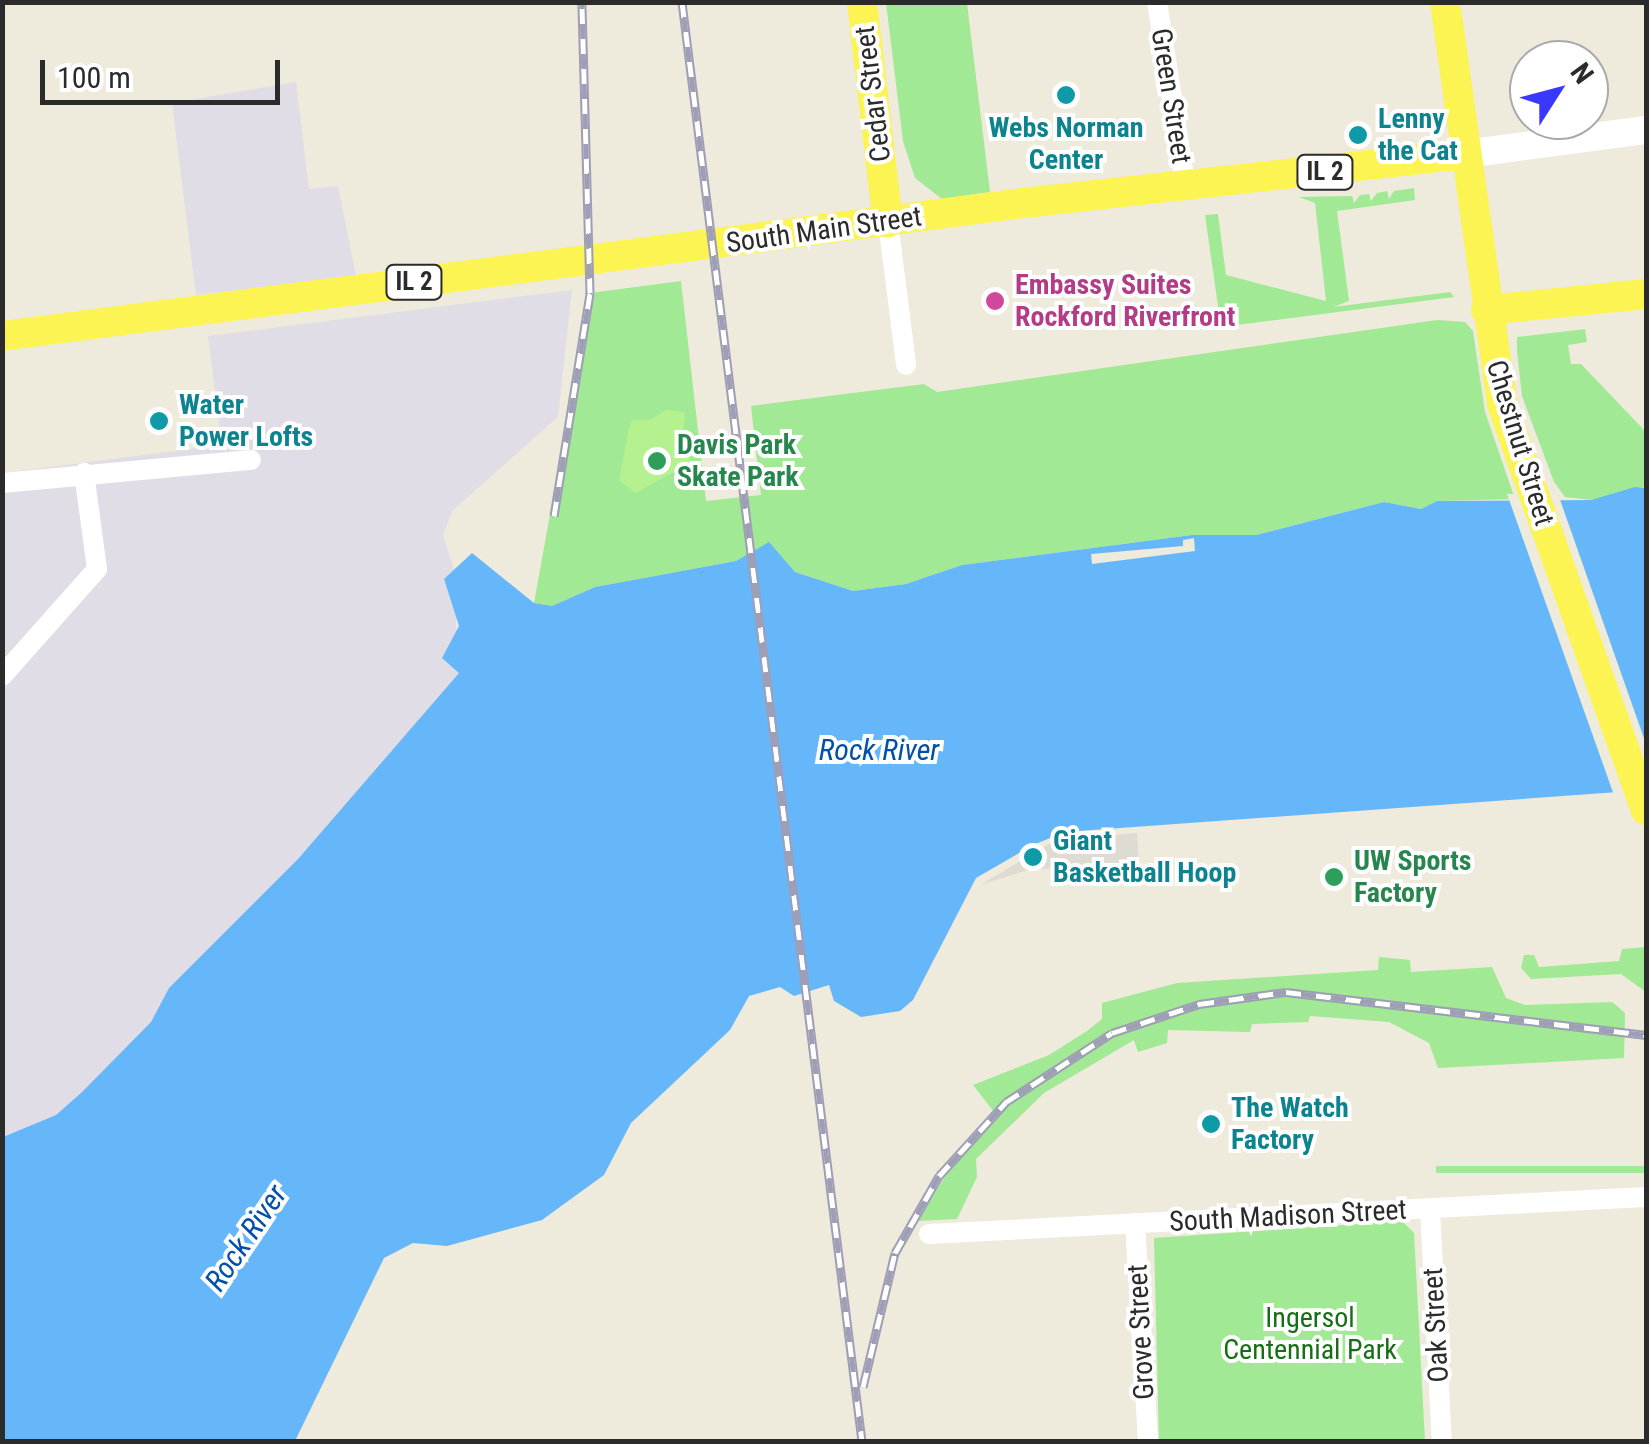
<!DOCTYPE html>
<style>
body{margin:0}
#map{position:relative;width:1649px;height:1444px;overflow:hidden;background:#eeeadc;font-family:"Roboto Condensed",sans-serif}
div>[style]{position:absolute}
.industrial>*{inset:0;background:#e1dde6}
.green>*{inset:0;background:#a1e994;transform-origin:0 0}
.pitch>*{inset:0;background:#b5f18e}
.plaza>*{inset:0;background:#dedbd3}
.water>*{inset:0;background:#66b7f9}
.pier>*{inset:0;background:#eeeadc}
.street>*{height:20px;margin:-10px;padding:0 10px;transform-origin:10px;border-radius:10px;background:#fff}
.secondary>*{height:28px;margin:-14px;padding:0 14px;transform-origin:14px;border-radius:14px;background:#fff}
.primary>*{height:30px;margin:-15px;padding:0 15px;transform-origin:15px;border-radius:15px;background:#fcf452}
.rail>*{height:9px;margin-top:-4.5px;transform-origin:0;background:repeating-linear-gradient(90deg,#fff 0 15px,#9f9eb7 0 30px);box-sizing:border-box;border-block:2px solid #9f9eb7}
.dots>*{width:28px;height:28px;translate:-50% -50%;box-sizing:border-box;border:5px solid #fff;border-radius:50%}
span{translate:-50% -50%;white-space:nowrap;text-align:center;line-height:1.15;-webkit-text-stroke:8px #fff;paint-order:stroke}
.shield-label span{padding:2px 8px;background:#fff;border:2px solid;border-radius:8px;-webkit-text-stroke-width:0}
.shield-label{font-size:25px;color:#2b2b2b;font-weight:700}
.street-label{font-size:28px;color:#2b2b2b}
.culture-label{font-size:28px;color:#0d838f;font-weight:700}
.left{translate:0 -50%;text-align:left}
.hotel-label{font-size:28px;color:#b23c85;font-weight:700}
.leisure-label{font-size:28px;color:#27864d;font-weight:700}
.park-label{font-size:28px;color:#166f14}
.water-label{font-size:30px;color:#0250a8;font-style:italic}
.frame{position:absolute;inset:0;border:5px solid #2b2b2b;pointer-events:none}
.north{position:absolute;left:1509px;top:40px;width:100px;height:100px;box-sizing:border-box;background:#fff;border:2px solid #aaa;border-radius:50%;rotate:54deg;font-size:28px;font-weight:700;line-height:40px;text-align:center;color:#2b2b2b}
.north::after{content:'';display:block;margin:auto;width:35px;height:45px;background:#3838ff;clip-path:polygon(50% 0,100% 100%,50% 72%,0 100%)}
.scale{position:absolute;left:40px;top:60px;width:240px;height:45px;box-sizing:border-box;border:5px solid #2b2b2b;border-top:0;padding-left:12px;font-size:30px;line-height:35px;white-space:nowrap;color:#2b2b2b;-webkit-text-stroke:8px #fff;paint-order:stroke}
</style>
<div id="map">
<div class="industrial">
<i style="clip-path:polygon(296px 82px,309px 189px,338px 186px,356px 276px,196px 295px,172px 103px)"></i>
<i style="clip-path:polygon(572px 290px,558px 417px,453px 510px,443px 535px,454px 570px,444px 580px,455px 600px,459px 673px,298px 859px,169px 988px,151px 1022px,82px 1092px,56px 1115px,3px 1138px,3px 473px,222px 445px,208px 336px)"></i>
</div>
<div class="green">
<i style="clip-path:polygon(886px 3px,967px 3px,990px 192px,942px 199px,915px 178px,903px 141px)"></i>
<i style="clip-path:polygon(1414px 188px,1415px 200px,1337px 211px,1349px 301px,1333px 307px,1450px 292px,1454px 297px,1221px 327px,1205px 215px,1218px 214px,1226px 275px,1326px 301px,1315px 203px,1299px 197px,1352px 196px,1354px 203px,1360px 195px,1369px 194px,1371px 201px,1377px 193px,1387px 191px,1389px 199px,1394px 191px)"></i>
<i style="clip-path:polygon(681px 281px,706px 501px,761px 495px,751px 406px,924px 384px,937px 392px,1437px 320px,1465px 322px,1473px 331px,1485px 412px,1515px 499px,1437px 501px,1421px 509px,1384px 502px,1256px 535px,1192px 535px,962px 565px,906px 584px,853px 591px,795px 572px,769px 543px,736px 561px,595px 587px,552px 606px,534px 603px,590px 293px)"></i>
<i style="clip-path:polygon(1585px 329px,1587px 342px,1568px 345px,1571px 364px,1581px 364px,1646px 432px,1646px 486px,1591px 500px,1565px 497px,1554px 482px,1522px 396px,1517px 351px,1517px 337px)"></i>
<i style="clip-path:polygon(1646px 947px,1646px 992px,1621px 974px,1531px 979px,1521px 968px,1524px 955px,1534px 955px,1539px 967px,1619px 961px,1622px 949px)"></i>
<i style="clip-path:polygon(1379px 957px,1410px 960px,1411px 972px,1492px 967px,1506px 998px,1525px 1005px,1612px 1002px,1625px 1013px,1624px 1058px,1438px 1068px,1429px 1043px,1389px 1022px,1310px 1016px,1308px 1022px,1252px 1024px,1250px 1032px,1168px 1030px,1167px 1043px,1138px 1052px,1134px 1040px,1044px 1093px,976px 1159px,977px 1177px,957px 1219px,917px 1221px,953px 1164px,998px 1117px,973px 1085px,1049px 1055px,1087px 1031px,1102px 1019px,1102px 1003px,1177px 983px,1378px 970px)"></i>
<i style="left:1646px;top:1166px;width:7px;height:210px;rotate:90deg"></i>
<i style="clip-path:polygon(1402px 1221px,1414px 1233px,1425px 1441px,1159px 1441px,1154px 1238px)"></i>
</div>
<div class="pitch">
<i style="clip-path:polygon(666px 410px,685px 412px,682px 444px,692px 447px,686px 475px,673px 472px,636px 493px,619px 481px,629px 428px,632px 420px,650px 420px)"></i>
</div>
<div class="plaza">
<i style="clip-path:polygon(1137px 833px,1139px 862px,1028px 870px,980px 885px,1054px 841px)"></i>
</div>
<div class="water">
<i style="clip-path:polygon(1635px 487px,1646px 488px,1646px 790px,1065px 832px,1033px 845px,976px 878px,913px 1000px,900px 1011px,861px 1017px,834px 1001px,829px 985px,794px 996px,780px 987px,749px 996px,730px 1030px,631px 1123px,604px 1175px,542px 1220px,447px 1246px,413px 1243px,384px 1258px,295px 1441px,3px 1442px,3px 1137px,56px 1115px,82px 1092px,151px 1022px,169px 988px,298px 859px,459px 673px,442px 658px,459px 626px,444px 579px,472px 553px,534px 603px,552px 606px,595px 587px,736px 561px,769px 542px,795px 572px,853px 591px,906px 584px,962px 565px,1192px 535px,1256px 535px,1384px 502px,1421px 509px,1437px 501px,1591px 500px)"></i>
</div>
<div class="pier">
<i style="clip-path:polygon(1507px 494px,1558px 494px,1646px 744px,1646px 795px,1615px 798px)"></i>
<i style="clip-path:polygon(1194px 538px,1195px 551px,1092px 564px,1091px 554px,1183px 546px,1183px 540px)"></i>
</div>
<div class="street">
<i style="left:1157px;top:2px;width:189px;rotate:81.2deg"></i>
<i style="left:888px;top:222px;width:144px;rotate:82.8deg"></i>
<i style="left:2px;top:483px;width:250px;rotate:-5.3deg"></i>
<i style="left:2px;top:676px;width:143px;rotate:-48.4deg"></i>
<i style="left:97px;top:569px;width:97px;rotate:-97.7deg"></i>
<i style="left:1430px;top:1209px;width:233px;rotate:87.1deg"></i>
<i style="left:1135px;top:1223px;width:219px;rotate:86.6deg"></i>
<i style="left:929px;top:1234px;width:718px;rotate:-2.95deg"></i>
</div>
<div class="secondary">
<i style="left:1465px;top:154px;width:183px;rotate:-7.6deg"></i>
</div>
<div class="primary">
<i style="left:862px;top:2px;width:222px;rotate:83.3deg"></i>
<i style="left:1445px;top:2px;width:406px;rotate:81.9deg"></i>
<i style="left:1502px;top:404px;width:431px;rotate:70.5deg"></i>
<i style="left:1486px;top:310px;width:161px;rotate:-5.7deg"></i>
<i style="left:2px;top:336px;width:1030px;rotate:-7.42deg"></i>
<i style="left:1023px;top:203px;width:445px;rotate:-6.3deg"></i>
</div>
<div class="rail">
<i style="left:682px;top:2px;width:1451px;rotate:82.87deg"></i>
<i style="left:554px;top:516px;width:226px;rotate:-80.8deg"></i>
<i style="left:590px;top:293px;width:291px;rotate:-91.6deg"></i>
<i style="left:863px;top:1387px;width:138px;rotate:-76.6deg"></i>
<i style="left:895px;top:1253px;width:89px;rotate:-60.3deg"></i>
<i style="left:939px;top:1176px;width:100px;rotate:-47.8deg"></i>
<i style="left:1006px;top:1102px;width:126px;rotate:-33.1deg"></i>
<i style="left:1112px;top:1033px;width:92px;rotate:-18.4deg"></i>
<i style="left:1199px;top:1004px;width:88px;rotate:-7.9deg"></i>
<i style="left:1286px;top:992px;width:363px;rotate:6.8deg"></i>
</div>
<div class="dots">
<i style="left:1066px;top:95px;background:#0f9aa8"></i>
<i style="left:1358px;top:135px;background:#0f9aa8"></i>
<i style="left:995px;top:301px;background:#d1479c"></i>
<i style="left:159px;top:421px;background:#0f9aa8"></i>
<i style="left:657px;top:461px;background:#2e9e5b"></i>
<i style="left:1033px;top:857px;background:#0f9aa8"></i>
<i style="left:1334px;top:877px;background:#2e9e5b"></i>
<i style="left:1211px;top:1124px;background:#0f9aa8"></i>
</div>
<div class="shield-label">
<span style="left:1325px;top:172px">IL 2</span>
<span style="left:414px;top:282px">IL 2</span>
</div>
<div class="street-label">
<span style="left:873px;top:94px;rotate:-97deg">Cedar Street</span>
<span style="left:1171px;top:96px;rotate:81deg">Green Street</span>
<span style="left:824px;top:230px;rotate:-8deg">South Main Street</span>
<span style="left:1520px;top:443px;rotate:73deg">Chestnut Street</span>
<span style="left:1288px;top:1216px;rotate:-3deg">South Madison Street</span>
<span style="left:1436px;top:1325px;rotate:-93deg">Oak Street</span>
<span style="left:1141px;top:1332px;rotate:-93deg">Grove Street</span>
</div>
<div class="culture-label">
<span class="left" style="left:1378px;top:135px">Lenny<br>the Cat</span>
<span style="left:1066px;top:144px">Webs Norman<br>Center</span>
<span class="left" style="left:179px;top:421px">Water<br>Power Lofts</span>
<span class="left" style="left:1053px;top:857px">Giant<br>Basketball Hoop</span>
<span class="left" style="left:1231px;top:1124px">The Watch<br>Factory</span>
</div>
<div class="hotel-label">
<span class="left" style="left:1015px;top:301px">Embassy Suites<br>Rockford Riverfront</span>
</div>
<div class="leisure-label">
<span class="left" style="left:677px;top:461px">Davis Park<br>Skate Park</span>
<span class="left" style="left:1354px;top:877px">UW Sports<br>Factory</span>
</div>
<div class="park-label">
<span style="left:1310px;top:1334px">Ingersol<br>Centennial Park</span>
</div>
<div class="water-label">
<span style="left:879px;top:750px">Rock River</span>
<span style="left:246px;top:1238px;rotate:-56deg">Rock River</span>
</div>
<div class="frame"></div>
<div class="north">N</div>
<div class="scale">100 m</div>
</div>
